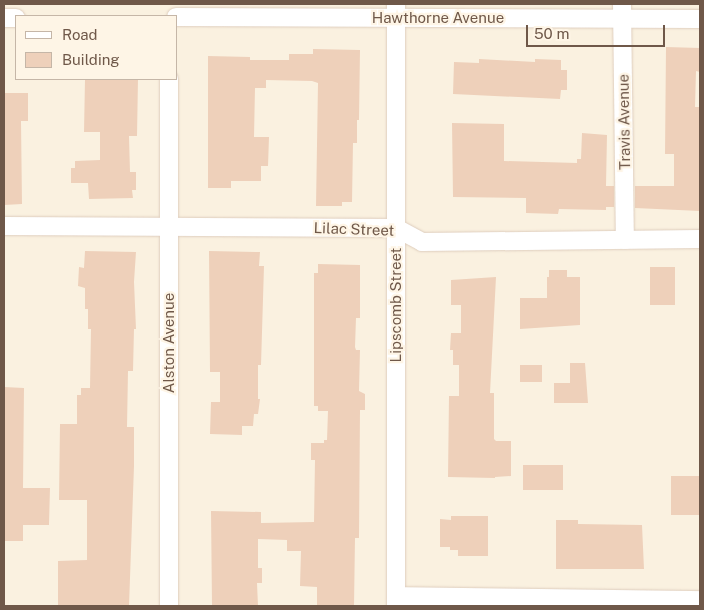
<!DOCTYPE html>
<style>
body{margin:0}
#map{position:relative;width:704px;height:610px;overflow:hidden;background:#faf1e0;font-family:"Public Sans",sans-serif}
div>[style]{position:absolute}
.building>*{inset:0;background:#eed0ba;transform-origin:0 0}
.roads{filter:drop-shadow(0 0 1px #decdbd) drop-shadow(0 0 1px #decdbd)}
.minor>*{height:18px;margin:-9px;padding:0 9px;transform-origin:9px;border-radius:9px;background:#fff}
span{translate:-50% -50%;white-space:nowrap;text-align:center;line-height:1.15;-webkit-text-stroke:4.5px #fef5e6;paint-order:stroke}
.street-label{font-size:15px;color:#6f5849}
.frame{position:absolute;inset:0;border:5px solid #6f5849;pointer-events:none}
.legend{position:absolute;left:15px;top:15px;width:162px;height:65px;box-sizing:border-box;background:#fef5e6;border:1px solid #c5b6a7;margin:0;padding:6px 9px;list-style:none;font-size:15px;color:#6f5849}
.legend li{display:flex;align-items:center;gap:10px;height:25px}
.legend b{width:25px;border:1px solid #c5b6a7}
.scale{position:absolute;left:526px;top:25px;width:139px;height:22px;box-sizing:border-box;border:2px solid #6f5849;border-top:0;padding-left:6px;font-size:15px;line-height:18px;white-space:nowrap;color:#6f5849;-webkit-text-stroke:4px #fef5e6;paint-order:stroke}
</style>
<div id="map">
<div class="building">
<i style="clip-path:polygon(666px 47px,700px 48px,700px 72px,696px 71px,695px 107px,700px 107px,700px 211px,635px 208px,635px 186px,674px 186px,674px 154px,665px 154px)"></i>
<i style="clip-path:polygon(313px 49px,360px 50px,359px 120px,357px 120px,357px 143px,353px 143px,352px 202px,342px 202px,342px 206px,316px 206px,318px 83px,312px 81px,266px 80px,266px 88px,255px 88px,254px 137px,269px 137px,268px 166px,261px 166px,261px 181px,231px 181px,231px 188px,208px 188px,208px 56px,250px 57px,250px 60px,289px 60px,289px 54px,313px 54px)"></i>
<i style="clip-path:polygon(479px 59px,535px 62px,535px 59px,561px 60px,561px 70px,567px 70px,567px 90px,561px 90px,560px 99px,453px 94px,454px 62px,479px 63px)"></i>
<i style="clip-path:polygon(85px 79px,138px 79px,137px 136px,129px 136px,130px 172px,136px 172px,136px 190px,132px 190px,133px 198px,89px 199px,88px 183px,71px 183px,71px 168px,75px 168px,75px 161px,100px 160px,100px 132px,84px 132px)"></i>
<i style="clip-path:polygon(4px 93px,28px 93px,28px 121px,21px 121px,22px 204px,4px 205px)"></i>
<i style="clip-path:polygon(452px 123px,504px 124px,504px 161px,577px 163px,577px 159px,581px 159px,582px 133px,607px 135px,606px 186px,614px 186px,614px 207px,606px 207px,606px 210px,559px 209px,558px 214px,526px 213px,526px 198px,453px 197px)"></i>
<i style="clip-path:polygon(85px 251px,136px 252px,134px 282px,136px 329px,134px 329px,133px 371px,128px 371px,127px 427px,134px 427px,134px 466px,129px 606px,58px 606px,58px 561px,87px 560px,87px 500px,59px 500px,60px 424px,77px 424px,77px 395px,81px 395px,81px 388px,90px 388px,91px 329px,88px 329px,88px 309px,85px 309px,85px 288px,78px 286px,79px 267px,84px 268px)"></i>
<i style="clip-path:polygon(209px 251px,260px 252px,259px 266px,264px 266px,261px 365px,258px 365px,258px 399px,260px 399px,258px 414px,254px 414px,253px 426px,242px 426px,242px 435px,210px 434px,211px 402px,220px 402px,220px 372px,210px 372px)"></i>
<i style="clip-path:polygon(318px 264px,360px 265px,360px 318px,356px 318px,355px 347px,356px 350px,360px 350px,359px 391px,365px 394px,365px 410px,360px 410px,359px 538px,355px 538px,354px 606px,317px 606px,317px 587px,300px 586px,301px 551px,287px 551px,287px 540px,258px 539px,258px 568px,262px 568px,262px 583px,257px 583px,258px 606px,212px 606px,211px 511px,261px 512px,261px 523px,314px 522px,315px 460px,311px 460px,311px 443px,324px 443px,324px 440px,327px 440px,328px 411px,318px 411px,318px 406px,314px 406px,314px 273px,318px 273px)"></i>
<i style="left:650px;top:267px;width:25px;height:38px"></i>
<i style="clip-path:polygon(549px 270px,567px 270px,567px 277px,580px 277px,580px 325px,520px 329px,520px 298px,547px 298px,547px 277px,549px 277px)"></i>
<i style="clip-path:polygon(496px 277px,490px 393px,494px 393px,494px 439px,496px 441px,511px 441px,511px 476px,495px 477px,495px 478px,448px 477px,449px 396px,459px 396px,459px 365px,453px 365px,453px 350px,450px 350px,451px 333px,461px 333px,461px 305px,451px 305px,451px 280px)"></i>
<i style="clip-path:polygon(570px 363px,585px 363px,588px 403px,554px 403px,554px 383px,570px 383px)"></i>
<i style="left:520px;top:365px;width:22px;height:17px"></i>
<i style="clip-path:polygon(4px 387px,24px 388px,23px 488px,50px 488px,49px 525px,23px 525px,23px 541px,4px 541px)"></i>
<i style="left:523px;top:465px;width:40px;height:25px"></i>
<i style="left:671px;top:476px;width:29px;height:39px"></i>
<i style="clip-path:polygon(451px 516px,488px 516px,488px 556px,458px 556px,458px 550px,450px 550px,450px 547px,440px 547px,440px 519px,451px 520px)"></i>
<i style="clip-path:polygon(556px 520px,578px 520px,578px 524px,642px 525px,644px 569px,556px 569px)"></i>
</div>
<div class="roads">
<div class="minor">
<i style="left:622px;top:4px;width:236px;rotate:89.3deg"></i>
<i style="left:176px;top:17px;width:524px;rotate:0.22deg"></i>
<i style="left:4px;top:18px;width:12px"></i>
<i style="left:4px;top:226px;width:392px;rotate:0.3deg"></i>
<i style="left:396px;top:228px;width:30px;rotate:28deg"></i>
<i style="left:422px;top:242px;width:278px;rotate:-0.6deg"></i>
<i style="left:396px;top:596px;width:304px;rotate:0.8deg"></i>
<i style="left:169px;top:606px;width:527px;rotate:-90deg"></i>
<i style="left:396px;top:606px;width:602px;rotate:-90deg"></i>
</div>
</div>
<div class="street-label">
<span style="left:438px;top:18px">Hawthorne Avenue</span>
<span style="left:624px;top:122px;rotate:-91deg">Travis Avenue</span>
<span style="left:354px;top:229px;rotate:2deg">Lilac Street</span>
<span style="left:396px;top:305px;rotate:-90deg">Lipscomb Street</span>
<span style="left:169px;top:343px;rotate:-90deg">Alston Avenue</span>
</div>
<div class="frame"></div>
<ul class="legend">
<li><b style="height:6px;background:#fff"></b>Road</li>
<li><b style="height:14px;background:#eed0ba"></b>Building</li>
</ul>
<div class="scale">50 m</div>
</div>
